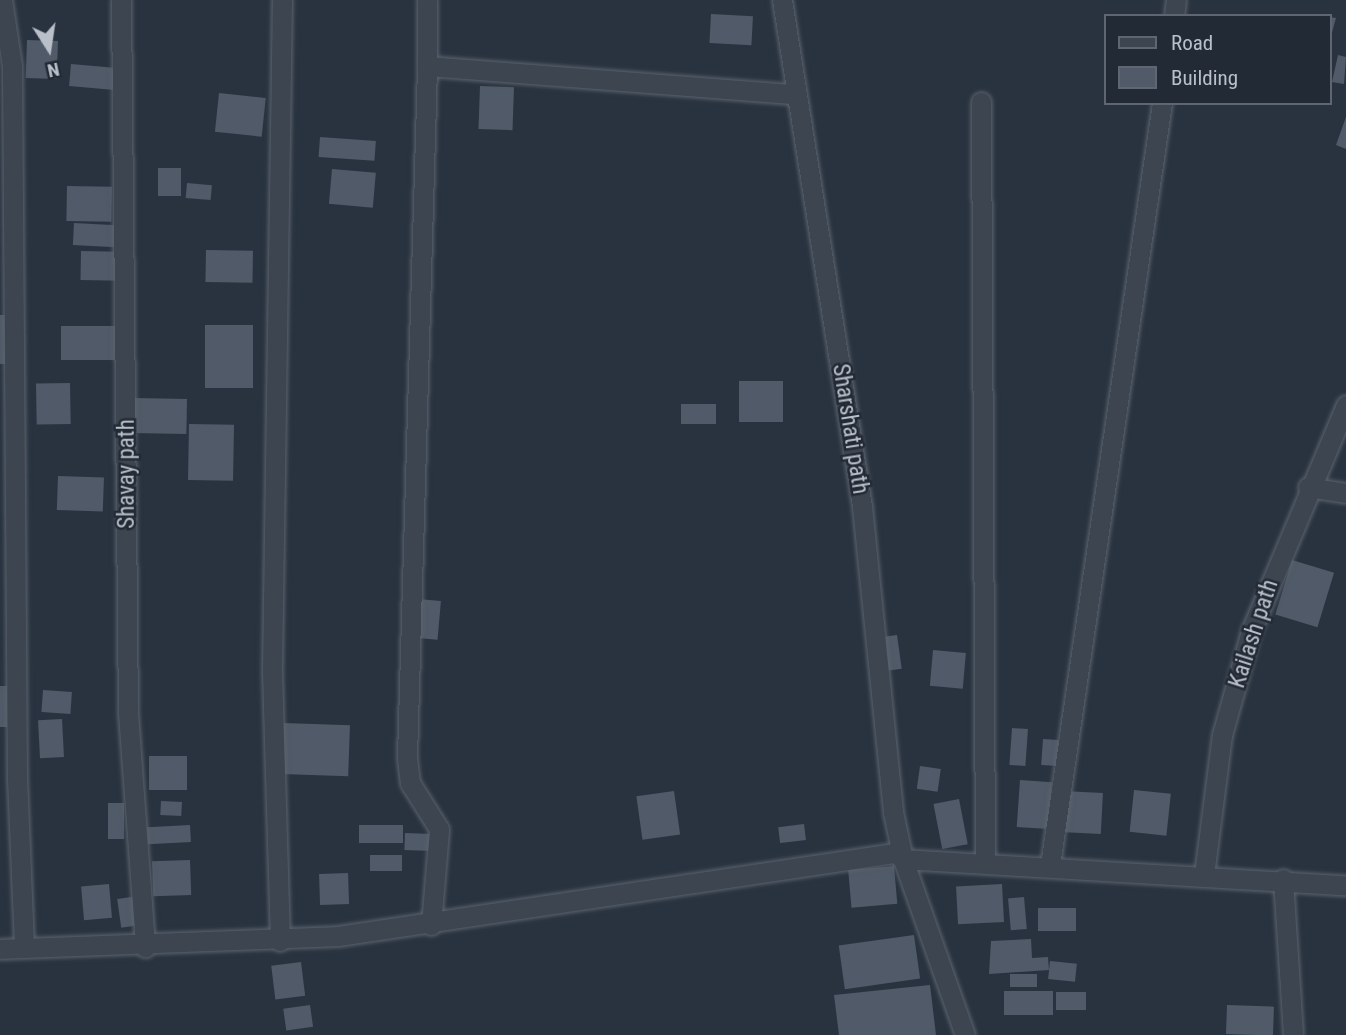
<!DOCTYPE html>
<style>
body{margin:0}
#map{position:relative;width:1346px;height:1035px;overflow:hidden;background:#293340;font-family:"Roboto Condensed",sans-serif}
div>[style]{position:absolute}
.building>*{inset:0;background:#505a68;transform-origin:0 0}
.roads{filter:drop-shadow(0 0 2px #5b636d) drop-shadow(0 0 2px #5b636d)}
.street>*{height:19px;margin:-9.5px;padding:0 9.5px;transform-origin:9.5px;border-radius:9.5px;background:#3d4550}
span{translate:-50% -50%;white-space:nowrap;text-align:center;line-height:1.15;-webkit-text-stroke:5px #222a35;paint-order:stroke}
.street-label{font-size:23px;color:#bac0ca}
.legend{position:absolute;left:1104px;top:14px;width:228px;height:91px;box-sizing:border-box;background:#222a35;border:2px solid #5f6671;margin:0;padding:9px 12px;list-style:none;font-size:21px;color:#bac0ca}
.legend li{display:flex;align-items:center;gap:14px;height:35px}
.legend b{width:35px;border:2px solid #5f6671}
.north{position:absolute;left:14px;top:14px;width:70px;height:70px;-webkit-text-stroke:5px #222a35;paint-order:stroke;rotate:168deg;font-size:19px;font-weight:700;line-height:28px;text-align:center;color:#bac0ca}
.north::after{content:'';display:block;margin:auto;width:24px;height:32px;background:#bac0ca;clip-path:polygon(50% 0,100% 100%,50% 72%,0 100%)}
</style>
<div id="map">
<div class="building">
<i style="left:711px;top:14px;width:42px;height:29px;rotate:3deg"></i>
<i style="clip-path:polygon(1330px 17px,1336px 18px,1331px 36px,1330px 36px)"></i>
<i style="left:27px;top:40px;width:31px;height:38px;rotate:2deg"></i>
<i style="clip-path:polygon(1338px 55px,1346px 57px,1344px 84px,1332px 82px)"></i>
<i style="left:71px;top:64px;width:46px;height:22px;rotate:5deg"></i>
<i style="left:480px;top:86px;width:34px;height:43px;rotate:2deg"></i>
<i style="left:219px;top:93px;width:47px;height:39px;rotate:6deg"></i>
<i style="clip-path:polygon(1346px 117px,1346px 149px,1336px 145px)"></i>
<i style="left:320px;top:137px;width:56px;height:20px;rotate:4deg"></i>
<i style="left:181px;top:168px;width:28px;height:23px;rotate:90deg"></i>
<i style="left:332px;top:169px;width:44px;height:35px;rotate:5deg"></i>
<i style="left:187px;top:183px;width:25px;height:15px;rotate:5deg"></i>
<i style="left:67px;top:186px;width:45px;height:35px;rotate:1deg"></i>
<i style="left:74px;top:223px;width:43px;height:22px;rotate:3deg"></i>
<i style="left:206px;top:250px;width:47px;height:32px;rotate:1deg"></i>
<i style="left:81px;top:251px;width:41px;height:29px;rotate:1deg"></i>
<i style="left:0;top:315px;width:6px;height:49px"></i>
<i style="left:205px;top:325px;width:48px;height:63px"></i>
<i style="left:61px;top:326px;width:56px;height:34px"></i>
<i style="left:783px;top:381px;width:41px;height:44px;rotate:90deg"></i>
<i style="left:70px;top:383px;width:41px;height:34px;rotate:89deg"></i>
<i style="left:134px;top:398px;width:53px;height:35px;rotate:1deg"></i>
<i style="left:681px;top:404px;width:35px;height:20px"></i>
<i style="left:189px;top:424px;width:45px;height:56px;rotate:1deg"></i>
<i style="left:58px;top:476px;width:46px;height:34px;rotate:2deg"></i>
<i style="left:1292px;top:560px;width:44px;height:57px;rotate:17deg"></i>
<i style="left:418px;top:599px;width:23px;height:39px;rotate:5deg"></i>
<i style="left:897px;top:635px;width:34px;height:15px;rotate:82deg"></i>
<i style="left:933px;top:650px;width:33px;height:36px;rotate:5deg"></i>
<i style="left:0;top:686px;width:7px;height:41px"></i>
<i style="left:43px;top:690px;width:29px;height:22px;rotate:4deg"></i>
<i style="left:62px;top:719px;width:38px;height:24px;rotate:87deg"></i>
<i style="left:283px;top:723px;width:67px;height:51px;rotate:2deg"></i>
<i style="left:1012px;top:728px;width:16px;height:37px;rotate:4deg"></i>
<i style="left:1043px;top:739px;width:16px;height:26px;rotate:4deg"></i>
<i style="left:149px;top:756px;width:38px;height:34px"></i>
<i style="left:920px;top:766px;width:21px;height:23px;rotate:8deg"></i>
<i style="left:1020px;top:780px;width:32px;height:47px;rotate:4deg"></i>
<i style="left:1134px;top:790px;width:37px;height:42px;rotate:6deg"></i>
<i style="left:674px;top:791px;width:44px;height:38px;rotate:82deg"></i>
<i style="left:1063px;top:791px;width:40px;height:41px;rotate:3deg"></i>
<i style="left:959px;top:799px;width:46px;height:26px;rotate:79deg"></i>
<i style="left:161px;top:801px;width:21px;height:14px;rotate:3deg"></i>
<i style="left:108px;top:803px;width:16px;height:36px"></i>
<i style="left:804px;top:824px;width:16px;height:26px;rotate:83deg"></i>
<i style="left:190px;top:825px;width:17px;height:43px;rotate:87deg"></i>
<i style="left:359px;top:825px;width:44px;height:18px"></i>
<i style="left:405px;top:833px;width:28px;height:17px;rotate:2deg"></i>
<i style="left:370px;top:855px;width:32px;height:16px"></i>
<i style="left:190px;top:860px;width:35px;height:38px;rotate:88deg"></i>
<i style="left:894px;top:866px;width:38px;height:46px;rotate:85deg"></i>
<i style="left:348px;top:873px;width:31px;height:29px;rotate:88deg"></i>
<i style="left:109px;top:884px;width:34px;height:28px;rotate:85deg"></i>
<i style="left:1002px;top:884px;width:38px;height:46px;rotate:87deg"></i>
<i style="left:138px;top:896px;width:29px;height:21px;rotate:82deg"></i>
<i style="left:1024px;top:897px;width:32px;height:16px;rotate:85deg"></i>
<i style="left:1038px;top:908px;width:38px;height:23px"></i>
<i style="left:914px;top:935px;width:44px;height:76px;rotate:82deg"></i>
<i style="clip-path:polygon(1031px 939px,1032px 958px,1048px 957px,1049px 970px,989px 974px,991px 941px)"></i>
<i style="left:1050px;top:961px;width:27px;height:18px;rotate:6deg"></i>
<i style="left:301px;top:962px;width:34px;height:30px;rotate:83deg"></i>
<i style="left:1037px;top:974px;width:13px;height:27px;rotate:90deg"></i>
<i style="clip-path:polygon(930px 985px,936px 1035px,839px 1035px,834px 995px)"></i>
<i style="left:1004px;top:991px;width:49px;height:24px"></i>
<i style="left:1086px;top:992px;width:18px;height:30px;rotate:90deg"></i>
<i style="left:310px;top:1005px;width:22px;height:27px;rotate:82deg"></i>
<i style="left:1227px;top:1005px;width:47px;height:29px;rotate:2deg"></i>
</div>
<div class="roads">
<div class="street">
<i style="left:2px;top:0;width:67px;rotate:81.4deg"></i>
<i style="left:12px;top:66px;width:712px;rotate:89.6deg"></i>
<i style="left:17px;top:778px;width:169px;rotate:87.6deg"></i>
<i style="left:121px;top:0;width:713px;rotate:89.44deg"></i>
<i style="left:128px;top:713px;width:235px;rotate:85.8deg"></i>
<i style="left:782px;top:0;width:512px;rotate:81.02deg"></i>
<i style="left:862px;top:506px;width:308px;rotate:84.2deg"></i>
<i style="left:893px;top:812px;width:48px;rotate:78deg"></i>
<i style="left:903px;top:859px;width:187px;rotate:70.6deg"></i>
<i style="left:1174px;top:16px;width:16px;rotate:-83deg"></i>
<i style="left:427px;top:66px;width:66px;rotate:-90deg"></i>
<i style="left:981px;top:102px;width:758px;rotate:89.7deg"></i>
<i style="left:1308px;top:487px;width:38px;rotate:9deg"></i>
<i style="left:1050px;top:865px;width:770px;rotate:-81.64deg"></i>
<i style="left:1204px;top:875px;width:141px;rotate:-82.7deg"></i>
<i style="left:1222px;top:735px;width:108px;rotate:-74.4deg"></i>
<i style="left:1251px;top:631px;width:245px;rotate:-67.2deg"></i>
<i style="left:1283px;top:879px;width:156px;rotate:86.3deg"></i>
<i style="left:431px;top:925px;width:96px;rotate:-85.2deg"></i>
<i style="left:439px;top:829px;width:54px;rotate:-122.2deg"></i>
<i style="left:410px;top:783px;width:26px;rotate:-97deg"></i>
<i style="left:407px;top:757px;width:691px;rotate:-88.34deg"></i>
<i style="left:427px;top:66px;width:369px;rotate:4.4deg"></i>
<i style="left:280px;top:941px;width:270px;rotate:-91.7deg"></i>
<i style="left:272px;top:671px;width:671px;rotate:-89.15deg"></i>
<i style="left:0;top:949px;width:338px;rotate:-2.2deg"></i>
<i style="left:338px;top:936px;width:563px;rotate:-8.48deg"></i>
<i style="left:895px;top:853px;width:10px;rotate:37deg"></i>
<i style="left:903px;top:859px;width:444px;rotate:3.4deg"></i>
</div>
</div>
<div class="street-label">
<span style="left:850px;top:429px;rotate:81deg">Sharshati path</span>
<span style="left:127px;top:474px;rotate:-90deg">Shavay path</span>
<span style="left:1254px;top:634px;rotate:-72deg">Kailash path</span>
</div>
<ul class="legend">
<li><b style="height:9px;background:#3d4550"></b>Road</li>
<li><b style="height:19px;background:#505a68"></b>Building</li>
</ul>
<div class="north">N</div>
</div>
